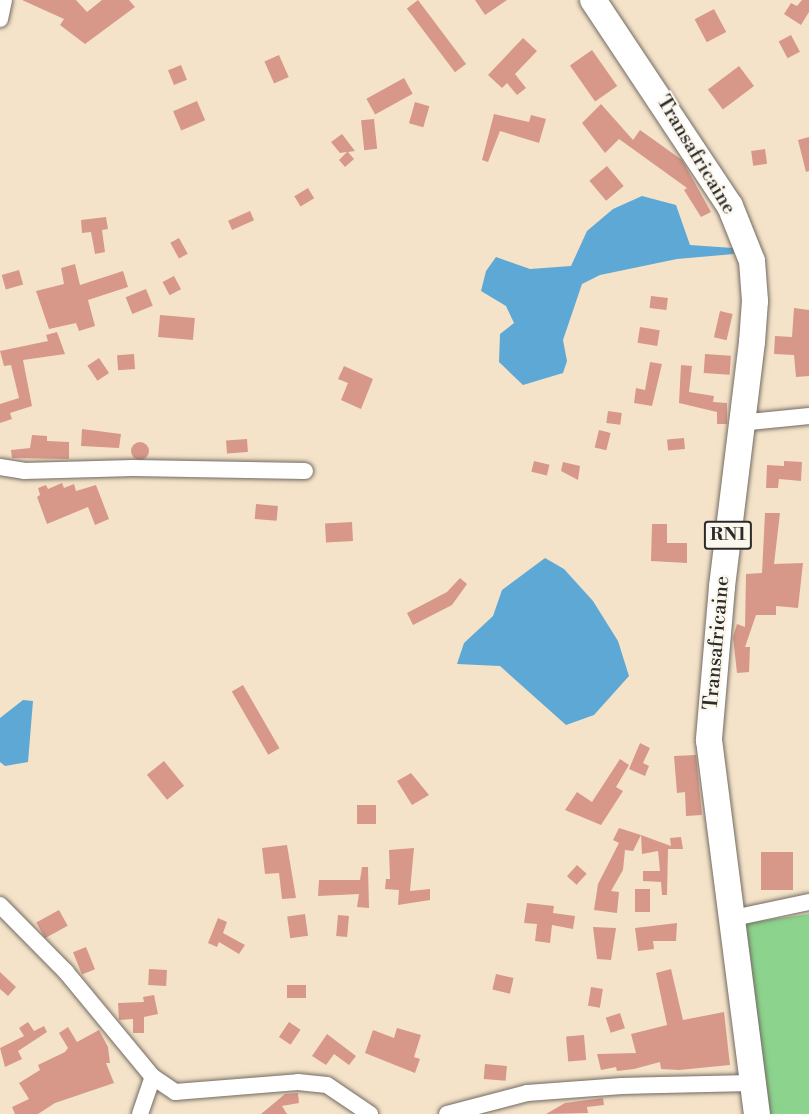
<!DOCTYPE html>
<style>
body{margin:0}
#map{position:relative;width:809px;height:1114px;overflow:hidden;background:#f5e3c9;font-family:"Libre Bodoni",serif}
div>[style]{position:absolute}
.green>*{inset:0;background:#8cd38d}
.water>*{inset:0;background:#5da8d5}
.building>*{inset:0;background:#d79889;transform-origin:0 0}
.round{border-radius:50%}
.roads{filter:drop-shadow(0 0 2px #726b62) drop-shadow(0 0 2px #726b62)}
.minor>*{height:16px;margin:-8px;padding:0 8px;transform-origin:8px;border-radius:8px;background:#fff}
.highway>*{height:26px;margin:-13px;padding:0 13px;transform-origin:13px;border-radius:13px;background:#fff}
span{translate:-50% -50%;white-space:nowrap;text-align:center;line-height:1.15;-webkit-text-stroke:4.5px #fbf7ec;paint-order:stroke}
.shield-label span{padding:2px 4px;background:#fbf7ec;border:2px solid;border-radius:4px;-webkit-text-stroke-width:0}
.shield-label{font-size:18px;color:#2b2b2b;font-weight:700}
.street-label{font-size:20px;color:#2b2b2b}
</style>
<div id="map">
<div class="green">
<i style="clip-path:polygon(809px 914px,809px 1114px,770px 1114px,740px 924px)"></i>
</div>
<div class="water">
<i style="clip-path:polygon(642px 196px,676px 205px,690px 245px,733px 248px,734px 254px,677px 259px,600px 275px,582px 284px,563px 340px,567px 361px,563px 373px,523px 385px,499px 362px,500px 334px,514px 323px,506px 306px,481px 291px,486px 271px,496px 257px,530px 269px,571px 266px,587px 231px,613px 209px)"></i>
<i style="clip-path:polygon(545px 558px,564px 569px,593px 601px,618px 641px,629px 676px,594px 715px,566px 725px,500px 666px,457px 664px,464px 643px,493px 616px,502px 590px)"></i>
<i style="clip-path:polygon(23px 700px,33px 701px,28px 762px,5px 766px,0 762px,0 718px)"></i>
</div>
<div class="building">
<i style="clip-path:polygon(22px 0,76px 0,87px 12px,102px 0,129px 0,135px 7px,85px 44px,60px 25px,64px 19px)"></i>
<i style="left:418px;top:0;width:80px;height:14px;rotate:53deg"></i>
<i style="clip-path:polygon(475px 0,507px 0,485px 15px)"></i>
<i style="clip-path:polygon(802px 0,809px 0,809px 12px,801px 25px,784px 14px,791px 3px,797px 6px)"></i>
<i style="left:714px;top:9px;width:26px;height:22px;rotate:62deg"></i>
<i style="left:791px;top:35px;width:19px;height:14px;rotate:62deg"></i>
<i style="clip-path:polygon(523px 38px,537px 51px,515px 74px,526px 88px,517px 95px,507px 83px,502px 88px,488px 75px)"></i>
<i style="left:592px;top:50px;width:44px;height:27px;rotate:55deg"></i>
<i style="left:279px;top:55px;width:24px;height:16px;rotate:66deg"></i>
<i style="left:181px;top:65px;width:16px;height:14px;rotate:68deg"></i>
<i style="left:739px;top:66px;width:25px;height:39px;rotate:53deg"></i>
<i style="left:404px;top:78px;width:18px;height:43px;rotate:61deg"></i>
<i style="left:197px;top:101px;width:21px;height:26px;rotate:67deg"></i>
<i style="left:415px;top:102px;width:15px;height:22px;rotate:16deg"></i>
<i style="clip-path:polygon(601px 104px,633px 140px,640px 130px,682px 160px,711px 212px,701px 217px,684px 190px,687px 188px,619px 139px,605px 153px,582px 123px)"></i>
<i style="clip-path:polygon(494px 114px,529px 122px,531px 115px,546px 119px,539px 143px,500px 131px,488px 162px,482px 160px)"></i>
<i style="left:374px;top:119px;width:30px;height:13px;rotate:84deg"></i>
<i style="clip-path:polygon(342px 134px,355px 151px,348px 152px,354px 159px,345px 167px,339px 160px,347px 152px,340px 153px,331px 142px)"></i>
<i style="clip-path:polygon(809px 137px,809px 171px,806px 172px,798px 140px)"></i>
<i style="left:765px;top:149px;width:15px;height:14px;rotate:82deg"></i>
<i style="left:607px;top:166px;width:26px;height:23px;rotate:50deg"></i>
<i style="left:308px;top:188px;width:12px;height:16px;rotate:59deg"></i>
<i style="left:250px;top:211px;width:10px;height:24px;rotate:66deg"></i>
<i style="clip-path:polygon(106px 217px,108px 229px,102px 230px,105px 252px,95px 254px,91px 232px,82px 233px,81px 220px)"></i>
<i style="left:179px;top:238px;width:18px;height:10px;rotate:61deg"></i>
<i style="clip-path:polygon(75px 264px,80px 285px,123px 271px,128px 287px,88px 300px,95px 326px,79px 331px,76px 323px,49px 329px,36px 291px,64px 284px,61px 268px)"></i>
<i style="left:19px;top:270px;width:15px;height:18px;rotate:74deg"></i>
<i style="left:174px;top:276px;width:15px;height:13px;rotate:62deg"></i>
<i style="left:146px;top:289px;width:18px;height:22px;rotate:68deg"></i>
<i style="left:651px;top:296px;width:17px;height:12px;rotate:7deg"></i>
<i style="clip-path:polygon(794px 308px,809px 310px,809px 376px,796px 377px,794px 355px,774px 354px,775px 336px,792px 337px)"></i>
<i style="left:720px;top:311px;width:13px;height:27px;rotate:13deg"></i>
<i style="left:160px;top:315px;width:35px;height:22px;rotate:5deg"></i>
<i style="left:640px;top:327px;width:20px;height:16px;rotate:9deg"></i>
<i style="clip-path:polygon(57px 332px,65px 354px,23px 360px,32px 406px,10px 413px,12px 419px,0 423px,0 404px,19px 398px,11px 365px,4px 366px,0 351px,48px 341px,46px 335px)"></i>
<i style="left:134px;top:354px;width:15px;height:17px;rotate:86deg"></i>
<i style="left:705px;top:354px;width:26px;height:19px;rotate:4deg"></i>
<i style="left:99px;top:358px;width:18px;height:14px;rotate:56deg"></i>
<i style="clip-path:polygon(650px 362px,662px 364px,652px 406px,634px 403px,636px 388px,645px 390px)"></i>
<i style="clip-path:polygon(681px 365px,692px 366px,689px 392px,714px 396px,713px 402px,727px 403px,727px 424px,717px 424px,717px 412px,679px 403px)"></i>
<i style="clip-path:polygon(344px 366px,373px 379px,361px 409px,341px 400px,348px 383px,338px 379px)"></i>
<i style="left:608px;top:411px;width:14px;height:12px;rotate:8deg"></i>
<i style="clip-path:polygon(82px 429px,121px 434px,119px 448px,81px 446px)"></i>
<i style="left:599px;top:430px;width:12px;height:18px;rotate:14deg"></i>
<i style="clip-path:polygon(32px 435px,47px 436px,47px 441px,69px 442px,69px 459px,12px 458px,11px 450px,30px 448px)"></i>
<i style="left:684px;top:438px;width:11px;height:17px;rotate:85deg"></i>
<i style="left:247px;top:439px;width:13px;height:21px;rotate:86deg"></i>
<i class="round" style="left:131px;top:442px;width:18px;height:18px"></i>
<i style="left:534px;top:461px;width:16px;height:11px;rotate:14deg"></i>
<i style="clip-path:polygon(784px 461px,802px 462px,801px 481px,779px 479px,778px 488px,766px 488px,767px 465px,784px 466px)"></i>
<i style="clip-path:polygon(563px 462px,580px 466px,578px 480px,561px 471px)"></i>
<i style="clip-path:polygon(62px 483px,64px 488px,74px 484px,76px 491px,96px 485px,109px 519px,95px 525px,88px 507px,47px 524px,37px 497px,40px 495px,38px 488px,46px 485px,48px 489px)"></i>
<i style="left:256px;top:504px;width:22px;height:15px;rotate:5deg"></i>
<i style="clip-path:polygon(765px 513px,780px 513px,774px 564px,803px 563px,798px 608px,776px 606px,776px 615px,756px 615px,745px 647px,750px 647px,749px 672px,737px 673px,733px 637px,737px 624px,745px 627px,746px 574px,762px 573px)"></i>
<i style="left:352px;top:522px;width:19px;height:27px;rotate:87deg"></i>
<i style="clip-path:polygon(652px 524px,667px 524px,667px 543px,687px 543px,687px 563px,651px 561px)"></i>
<i style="clip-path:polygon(460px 578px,467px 584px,452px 605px,413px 625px,407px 613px,447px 592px)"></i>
<i style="left:243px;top:685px;width:73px;height:13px;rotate:60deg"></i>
<i style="clip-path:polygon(640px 743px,650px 748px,643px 763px,649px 766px,645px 776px,629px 769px)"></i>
<i style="clip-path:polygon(696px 755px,702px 815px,686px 816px,685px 792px,677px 793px,674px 756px)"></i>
<i style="clip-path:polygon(620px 759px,629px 765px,616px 787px,623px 791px,601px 825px,565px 810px,577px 792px,592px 802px)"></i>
<i style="left:164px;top:761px;width:32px;height:22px;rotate:51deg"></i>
<i style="clip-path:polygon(411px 773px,429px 795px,412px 805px,397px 781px)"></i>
<i style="left:357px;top:805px;width:19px;height:19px"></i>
<i style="clip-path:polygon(619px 828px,641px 835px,633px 851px,625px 850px,623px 870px,611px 891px,619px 892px,617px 913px,594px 910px,598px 884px,619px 843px,613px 840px)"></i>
<i style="clip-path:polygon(641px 835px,671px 846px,670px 838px,681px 837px,683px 849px,668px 849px,667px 895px,662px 895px,661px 882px,643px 881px,643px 871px,660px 871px,658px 851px,642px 854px)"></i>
<i style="clip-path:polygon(287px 845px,296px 898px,282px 899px,279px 873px,265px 874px,262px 848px)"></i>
<i style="clip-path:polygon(414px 848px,410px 891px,430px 889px,430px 900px,398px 905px,399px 890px,385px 889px,386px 879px,390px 879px,389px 850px)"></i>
<i style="left:793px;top:852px;width:38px;height:32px;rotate:90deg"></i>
<i style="left:577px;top:865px;width:13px;height:15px;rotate:42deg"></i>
<i style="clip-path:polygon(362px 867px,368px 867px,369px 908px,357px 907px,359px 894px,318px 896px,319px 880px,360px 880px)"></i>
<i style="left:635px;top:889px;width:15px;height:23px"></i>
<i style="clip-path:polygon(527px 903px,554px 906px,553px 913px,575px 916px,573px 929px,552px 925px,550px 943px,535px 941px,537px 924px,524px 923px)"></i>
<i style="left:59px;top:910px;width:18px;height:26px;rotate:61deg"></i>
<i style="left:305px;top:914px;width:22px;height:18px;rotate:82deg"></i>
<i style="left:338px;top:915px;width:11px;height:21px;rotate:5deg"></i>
<i style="clip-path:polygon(218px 918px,227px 922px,223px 933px,245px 945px,239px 954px,219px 942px,217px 947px,208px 943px)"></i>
<i style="clip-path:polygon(677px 923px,676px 941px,653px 941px,654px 949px,638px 951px,635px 928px)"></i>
<i style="clip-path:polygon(593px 927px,616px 928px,611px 960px,597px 959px)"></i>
<i style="left:86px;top:947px;width:24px;height:14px;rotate:68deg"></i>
<i style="left:149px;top:969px;width:18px;height:16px;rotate:3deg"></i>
<i style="clip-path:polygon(671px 969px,683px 1020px,724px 1012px,730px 1065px,679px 1070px,661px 1069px,660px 1062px,634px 1069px,617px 1071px,616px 1067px,601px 1070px,597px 1054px,636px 1053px,631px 1034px,667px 1025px,656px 973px)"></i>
<i style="clip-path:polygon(0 972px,16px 987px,8px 996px,0 989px)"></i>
<i style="left:496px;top:974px;width:18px;height:16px;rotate:13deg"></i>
<i style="left:287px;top:985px;width:19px;height:13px"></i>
<i style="left:591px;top:987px;width:12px;height:19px;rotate:9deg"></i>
<i style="clip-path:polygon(154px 995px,158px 1014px,144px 1017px,144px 1033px,133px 1033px,133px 1019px,119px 1020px,118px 1003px,144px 1002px,143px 997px)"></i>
<i style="left:620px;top:1013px;width:16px;height:15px;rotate:72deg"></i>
<i style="clip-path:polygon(28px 1022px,34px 1031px,44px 1026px,47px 1032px,18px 1051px,22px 1059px,5px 1067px,0 1048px,24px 1036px,19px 1028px)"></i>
<i style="left:289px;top:1022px;width:14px;height:18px;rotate:34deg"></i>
<i style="clip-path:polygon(68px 1027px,77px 1042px,99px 1030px,108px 1047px,110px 1063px,106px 1063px,114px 1083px,55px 1103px,38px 1114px,15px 1114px,12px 1107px,29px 1099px,19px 1083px,40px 1070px,38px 1065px,65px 1052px,68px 1048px,59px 1033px)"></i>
<i style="clip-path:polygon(397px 1028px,421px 1035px,414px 1057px,420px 1059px,415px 1073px,365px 1053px,373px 1030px,394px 1038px)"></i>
<i style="clip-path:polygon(327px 1034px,356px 1056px,349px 1065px,334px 1054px,326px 1065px,312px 1056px)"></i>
<i style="left:584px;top:1035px;width:25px;height:18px;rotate:85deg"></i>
<i style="left:485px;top:1064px;width:22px;height:15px;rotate:5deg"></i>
<i style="clip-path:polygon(298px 1093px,299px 1103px,282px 1106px,287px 1114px,261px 1114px,285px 1094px)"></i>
<i style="clip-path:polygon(603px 1098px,604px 1105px,587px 1107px,588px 1113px,546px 1114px,565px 1103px)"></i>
</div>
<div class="roads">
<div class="minor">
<i style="left:0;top:19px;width:19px;rotate:-78deg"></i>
<i style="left:740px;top:423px;width:69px;rotate:-5.8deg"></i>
<i style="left:0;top:467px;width:24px;rotate:9deg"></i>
<i style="left:24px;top:471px;width:109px;rotate:-1.6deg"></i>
<i style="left:133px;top:468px;width:172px;rotate:1deg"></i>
<i style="left:0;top:905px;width:94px;rotate:45.4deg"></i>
<i style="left:66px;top:972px;width:136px;rotate:50.4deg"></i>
<i style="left:153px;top:1077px;width:27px;rotate:34deg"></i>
<i style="left:175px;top:1092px;width:123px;rotate:-4.6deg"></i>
<i style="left:298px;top:1082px;width:29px;rotate:6deg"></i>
<i style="left:327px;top:1085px;width:52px;rotate:34deg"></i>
<i style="left:729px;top:919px;width:82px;rotate:-12deg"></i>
<i style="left:140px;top:1114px;width:39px;rotate:-71deg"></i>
<i style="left:447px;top:1114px;width:83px;rotate:-14.7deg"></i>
<i style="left:527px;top:1093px;width:95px;rotate:-4.2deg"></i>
<i style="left:622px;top:1086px;width:130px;rotate:-1.3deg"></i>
</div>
<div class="highway">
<i style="left:593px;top:0;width:247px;rotate:56.4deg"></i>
<i style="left:730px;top:206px;width:59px;rotate:68.2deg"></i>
<i style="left:752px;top:261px;width:40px;rotate:85.7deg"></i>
<i style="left:755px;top:301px;width:41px;rotate:94.2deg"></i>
<i style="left:752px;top:342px;width:247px;rotate:97deg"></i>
<i style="left:722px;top:587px;width:154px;rotate:94.9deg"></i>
<i style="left:709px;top:740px;width:377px;rotate:82.7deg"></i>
</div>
</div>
<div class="shield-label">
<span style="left:728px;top:535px">RN1</span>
</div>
<div class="street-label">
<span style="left:696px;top:155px;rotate:59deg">Transafricaine</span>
<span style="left:717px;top:643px;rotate:-85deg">Transafricaine</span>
</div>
</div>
